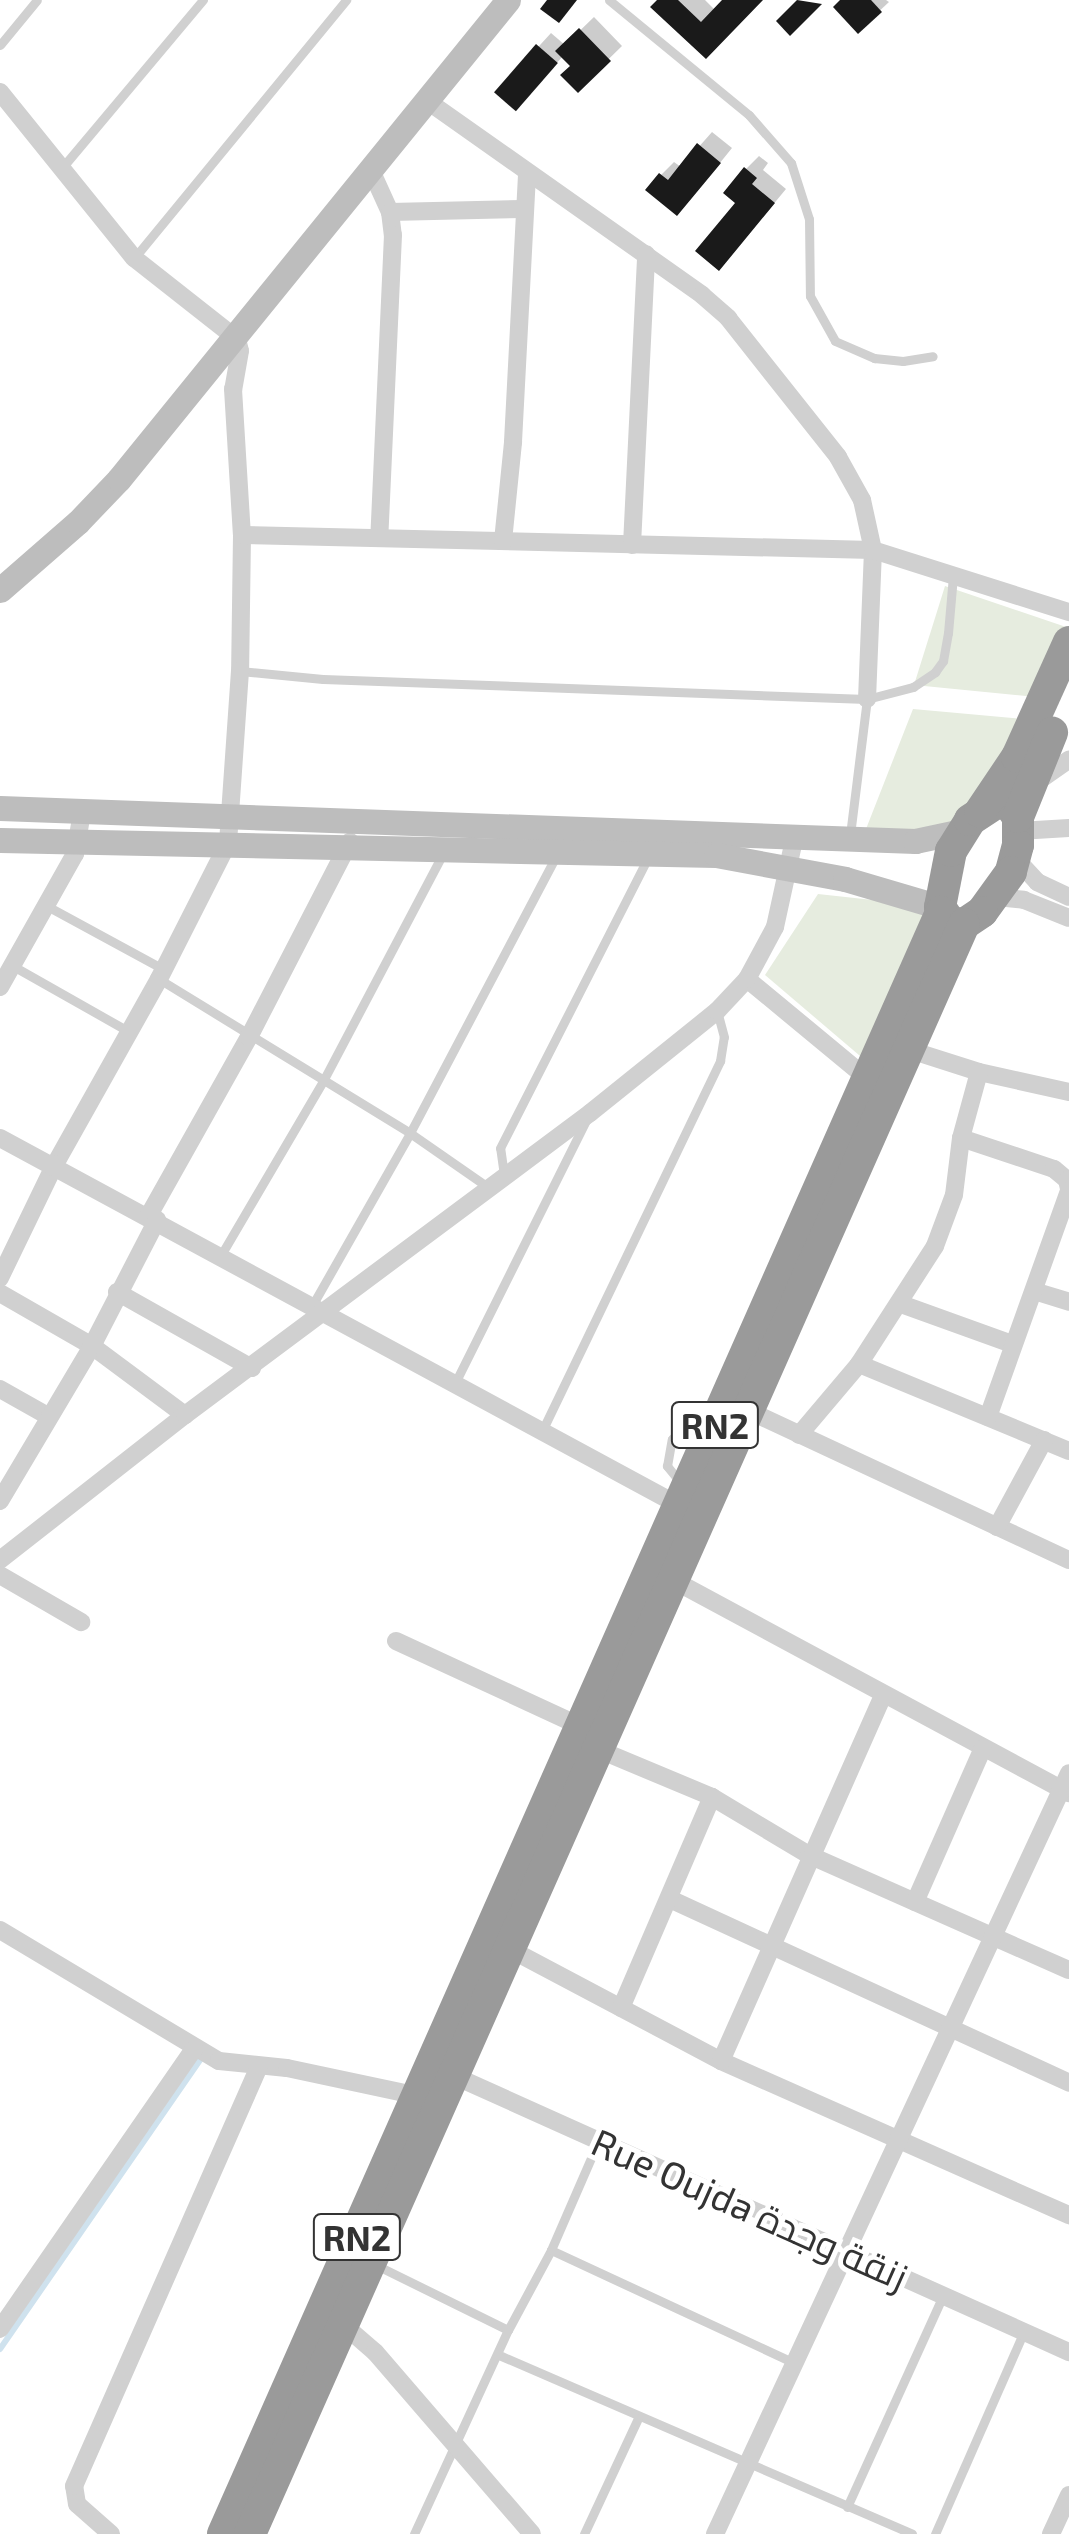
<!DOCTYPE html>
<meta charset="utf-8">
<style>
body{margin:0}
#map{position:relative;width:1069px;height:2534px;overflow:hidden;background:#fff;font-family:"Exo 2",Cairo,sans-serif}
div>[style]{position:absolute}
.green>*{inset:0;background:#e6ecdf}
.shadow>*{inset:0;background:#0003}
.stream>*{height:6px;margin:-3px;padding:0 3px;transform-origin:3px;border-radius:3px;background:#cfe2ee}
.building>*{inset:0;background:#1a1a1a;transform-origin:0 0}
.lane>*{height:9px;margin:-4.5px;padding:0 4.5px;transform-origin:4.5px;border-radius:4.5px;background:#d0d0d0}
.street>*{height:18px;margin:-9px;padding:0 9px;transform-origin:9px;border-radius:9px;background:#d0d0d0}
.secondary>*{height:25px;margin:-12.5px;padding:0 12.5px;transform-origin:12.5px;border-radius:12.5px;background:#bdbdbd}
.highway>*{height:32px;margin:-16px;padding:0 16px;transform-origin:16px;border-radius:16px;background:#9a9a9a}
span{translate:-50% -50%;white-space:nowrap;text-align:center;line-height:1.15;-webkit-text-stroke:10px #fff;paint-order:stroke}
.shield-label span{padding:2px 8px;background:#fff;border:2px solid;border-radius:8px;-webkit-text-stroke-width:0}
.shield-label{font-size:35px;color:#333;font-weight:700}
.street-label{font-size:38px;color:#333}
</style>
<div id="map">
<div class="green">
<i style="clip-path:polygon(945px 586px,1069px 628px,1036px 697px,914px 685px)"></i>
<i style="clip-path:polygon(913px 709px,1023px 719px,978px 833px,866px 829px)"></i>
<i style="clip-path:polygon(818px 894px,946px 908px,873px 1067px,765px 975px)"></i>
</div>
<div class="shadow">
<i style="clip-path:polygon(660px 0,705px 0,715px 10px,725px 0,760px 0,706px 56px)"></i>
<i style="clip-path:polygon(843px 0,886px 0,889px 2px,858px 31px)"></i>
<i style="clip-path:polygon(594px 17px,622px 46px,578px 89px,573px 66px,563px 56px,528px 95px,497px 92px,551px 33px,565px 45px)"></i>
<i style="clip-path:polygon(712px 132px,732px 148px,690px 200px,661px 175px,674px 162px,681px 167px)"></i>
<i style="clip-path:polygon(759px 156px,768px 163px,763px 170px,786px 189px,732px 254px,746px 169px)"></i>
</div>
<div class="stream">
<i style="left:0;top:2349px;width:356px;rotate:-55.3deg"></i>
</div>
<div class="building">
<i style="clip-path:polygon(547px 0,577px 0,559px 23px,540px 9px)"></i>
<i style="clip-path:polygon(657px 0,678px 0,701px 22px,722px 0,763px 0,706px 59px,650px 7px)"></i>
<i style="clip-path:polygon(797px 0,822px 4px,790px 36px,776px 21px)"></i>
<i style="clip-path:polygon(840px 0,871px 0,882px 12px,858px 34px,833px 7px)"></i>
<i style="clip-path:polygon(579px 28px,611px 61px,578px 93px,560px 75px,570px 66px,555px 51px)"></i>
<i style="left:536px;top:44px;width:29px;height:64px;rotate:41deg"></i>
<i style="clip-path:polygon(697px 143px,721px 163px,677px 216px,645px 190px,659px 173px,668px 180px)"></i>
<i style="clip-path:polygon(744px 167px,757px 178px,752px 184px,775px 203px,719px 271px,695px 251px,735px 203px,723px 193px)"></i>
</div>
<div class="lane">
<i style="left:609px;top:0;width:181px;rotate:39.4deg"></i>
<i style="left:749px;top:115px;width:64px;rotate:48.8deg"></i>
<i style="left:791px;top:163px;width:59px;rotate:72.2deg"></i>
<i style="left:809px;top:219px;width:77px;rotate:89.3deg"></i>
<i style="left:810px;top:296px;width:51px;rotate:60.9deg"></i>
<i style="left:835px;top:341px;width:43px;rotate:23.6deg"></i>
<i style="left:874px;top:358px;width:29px;rotate:6deg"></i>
<i style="left:903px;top:361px;width:30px;rotate:-9deg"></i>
<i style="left:0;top:45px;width:58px;rotate:-50.6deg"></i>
<i style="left:61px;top:169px;width:221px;rotate:-50deg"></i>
<i style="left:135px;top:257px;width:333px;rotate:-50.6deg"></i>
<i style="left:240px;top:671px;width:83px;rotate:5.5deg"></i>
<i style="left:323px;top:679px;width:544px;rotate:2.11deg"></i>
<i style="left:867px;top:699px;width:48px;rotate:-14.6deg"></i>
<i style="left:913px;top:687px;width:27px;rotate:-34deg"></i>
<i style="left:935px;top:672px;width:14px;rotate:-54deg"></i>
<i style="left:943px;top:661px;width:28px;rotate:-80deg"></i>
<i style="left:948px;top:633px;width:57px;rotate:-85deg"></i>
<i style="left:850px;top:835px;width:137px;rotate:-82.9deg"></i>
<i style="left:47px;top:906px;width:132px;rotate:28.5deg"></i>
<i style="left:13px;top:966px;width:132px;rotate:29.5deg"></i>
<i style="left:159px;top:979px;width:294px;rotate:31.5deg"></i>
<i style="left:410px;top:1133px;width:96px;rotate:34.8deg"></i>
<i style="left:504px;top:1175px;width:27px;rotate:-98deg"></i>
<i style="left:500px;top:1148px;width:324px;rotate:-63deg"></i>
<i style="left:221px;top:1255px;width:202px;rotate:-59.6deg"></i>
<i style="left:323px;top:1081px;width:255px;rotate:-62.2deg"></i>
<i style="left:313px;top:1304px;width:197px;rotate:-60.4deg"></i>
<i style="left:410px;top:1133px;width:315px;rotate:-62.2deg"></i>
<i style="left:455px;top:1383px;width:294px;rotate:-63.5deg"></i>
<i style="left:542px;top:1431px;width:411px;rotate:-64.3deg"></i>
<i style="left:720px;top:1061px;width:24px;rotate:-81deg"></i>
<i style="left:724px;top:1037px;width:27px;rotate:-105deg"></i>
<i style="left:680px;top:1482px;width:21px;rotate:-129deg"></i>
<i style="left:667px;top:1466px;width:27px;rotate:-80deg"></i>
<i style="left:672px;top:1439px;width:17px;rotate:-45deg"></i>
<i style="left:684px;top:1427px;width:23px;rotate:-15deg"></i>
<i style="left:551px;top:2250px;width:268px;rotate:24.9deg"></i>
<i style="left:376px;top:2265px;width:147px;rotate:26.2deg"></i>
<i style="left:499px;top:2355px;width:450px;rotate:23.4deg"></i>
<i style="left:847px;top:2507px;width:233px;rotate:-65.6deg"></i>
<i style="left:414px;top:2534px;width:225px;rotate:-65.3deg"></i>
<i style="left:508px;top:2330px;width:91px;rotate:-61.7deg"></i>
<i style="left:551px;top:2250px;width:118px;rotate:-66.5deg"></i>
<i style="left:584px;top:2534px;width:128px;rotate:-65deg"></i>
<i style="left:935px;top:2534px;width:222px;rotate:-66.3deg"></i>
</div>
<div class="street">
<i style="left:0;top:92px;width:213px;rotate:51.1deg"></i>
<i style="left:134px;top:258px;width:131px;rotate:38.2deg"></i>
<i style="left:237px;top:339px;width:12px;rotate:76deg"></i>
<i style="left:240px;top:351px;width:39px;rotate:100deg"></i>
<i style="left:233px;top:389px;width:146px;rotate:86.5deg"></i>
<i style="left:242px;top:535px;width:136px;rotate:90.8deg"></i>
<i style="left:240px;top:671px;width:172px;rotate:94deg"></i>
<i style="left:228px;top:843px;width:153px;rotate:116.9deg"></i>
<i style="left:159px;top:979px;width:212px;rotate:119.3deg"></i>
<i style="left:55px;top:1164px;width:127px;rotate:115.8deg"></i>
<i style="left:426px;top:100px;width:338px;rotate:35.2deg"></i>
<i style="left:702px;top:295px;width:35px;rotate:41deg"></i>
<i style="left:728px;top:318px;width:177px;rotate:51.6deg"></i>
<i style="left:838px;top:457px;width:49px;rotate:60.8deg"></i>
<i style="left:862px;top:500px;width:51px;rotate:77.6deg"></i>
<i style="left:873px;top:550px;width:149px;rotate:92.3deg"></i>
<i style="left:370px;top:168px;width:48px;rotate:65.6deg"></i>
<i style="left:390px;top:212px;width:23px;rotate:83deg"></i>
<i style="left:393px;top:235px;width:303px;rotate:92.6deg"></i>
<i style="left:390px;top:212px;width:132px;rotate:-1.3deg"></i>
<i style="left:242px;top:535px;width:631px;rotate:1.36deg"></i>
<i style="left:873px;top:550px;width:206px;rotate:17.6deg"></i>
<i style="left:503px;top:541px;width:100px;rotate:-84.2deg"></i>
<i style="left:513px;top:442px;width:270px;rotate:-87deg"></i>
<i style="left:632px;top:545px;width:291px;rotate:-87.2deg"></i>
<i style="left:1037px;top:782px;width:39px;rotate:-35deg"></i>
<i style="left:1019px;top:831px;width:50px;rotate:-3.4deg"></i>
<i style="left:1015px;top:858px;width:33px;rotate:47deg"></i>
<i style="left:1037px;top:882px;width:35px;rotate:25deg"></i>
<i style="left:997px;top:897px;width:27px;rotate:6deg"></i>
<i style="left:1024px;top:900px;width:48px;rotate:21.8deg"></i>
<i style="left:747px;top:979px;width:157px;rotate:39.6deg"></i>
<i style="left:0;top:987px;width:153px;rotate:-60.6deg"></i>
<i style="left:75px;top:854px;width:43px;rotate:-80.5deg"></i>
<i style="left:910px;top:1050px;width:72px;rotate:17.7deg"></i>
<i style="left:979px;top:1072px;width:92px;rotate:12.5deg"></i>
<i style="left:0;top:1138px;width:775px;rotate:28.42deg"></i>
<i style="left:961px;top:1138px;width:98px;rotate:18.4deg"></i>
<i style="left:1054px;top:1169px;width:17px;rotate:40deg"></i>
<i style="left:1067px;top:1180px;width:9px;rotate:77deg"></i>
<i style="left:149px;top:1215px;width:204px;rotate:-60.7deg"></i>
<i style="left:249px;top:1037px;width:220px;rotate:-62.7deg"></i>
<i style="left:1034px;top:1291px;width:37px;rotate:17deg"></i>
<i style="left:117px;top:1292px;width:155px;rotate:29.4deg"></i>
<i style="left:0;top:1293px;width:106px;rotate:29.9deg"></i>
<i style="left:92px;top:1346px;width:116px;rotate:36.6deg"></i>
<i style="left:901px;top:1304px;width:118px;rotate:19.8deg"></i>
<i style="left:859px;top:1364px;width:227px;rotate:22.5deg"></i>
<i style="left:0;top:1389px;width:55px;rotate:29.4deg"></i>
<i style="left:745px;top:1409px;width:357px;rotate:25deg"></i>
<i style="left:988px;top:1417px;width:240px;rotate:-70.3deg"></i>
<i style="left:799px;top:1435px;width:93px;rotate:-49.8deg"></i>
<i style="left:859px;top:1364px;width:140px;rotate:-57.2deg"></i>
<i style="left:935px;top:1246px;width:54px;rotate:-69.6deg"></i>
<i style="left:954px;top:1195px;width:57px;rotate:-83deg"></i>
<i style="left:961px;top:1138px;width:68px;rotate:-74.7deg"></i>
<i style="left:0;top:1501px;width:180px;rotate:-59.3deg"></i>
<i style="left:92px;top:1346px;width:142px;rotate:-62.7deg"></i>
<i style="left:997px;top:1527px;width:99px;rotate:-61.6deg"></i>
<i style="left:0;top:1560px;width:235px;rotate:-38.1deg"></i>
<i style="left:185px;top:1415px;width:505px;rotate:-36.71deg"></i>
<i style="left:590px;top:1113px;width:163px;rotate:-38.8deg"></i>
<i style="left:717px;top:1011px;width:44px;rotate:-46.8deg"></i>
<i style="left:747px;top:979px;width:59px;rotate:-61.7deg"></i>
<i style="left:775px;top:927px;width:94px;rotate:-77.7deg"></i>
<i style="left:0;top:1575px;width:94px;rotate:30.1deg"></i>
<i style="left:673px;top:1580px;width:450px;rotate:28.3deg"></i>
<i style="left:396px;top:1641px;width:205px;rotate:24.8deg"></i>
<i style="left:595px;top:1748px;width:127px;rotate:22.7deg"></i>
<i style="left:712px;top:1797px;width:113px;rotate:30.9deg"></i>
<i style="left:809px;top:1855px;width:284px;rotate:23.9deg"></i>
<i style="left:672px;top:1900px;width:437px;rotate:24.7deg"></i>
<i style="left:915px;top:1902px;width:168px;rotate:-66.2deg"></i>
<i style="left:0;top:1930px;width:255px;rotate:30.9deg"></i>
<i style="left:219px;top:2061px;width:68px;rotate:5.9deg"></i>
<i style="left:287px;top:2068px;width:140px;rotate:12deg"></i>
<i style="left:506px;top:1947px;width:243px;rotate:27.9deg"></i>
<i style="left:721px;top:2061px;width:381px;rotate:23.9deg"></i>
<i style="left:621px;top:2008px;width:230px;rotate:-66.7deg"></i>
<i style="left:721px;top:2061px;width:400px;rotate:-66.1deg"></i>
<i style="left:450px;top:2074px;width:679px;rotate:24.19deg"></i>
<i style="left:338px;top:2320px;width:49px;rotate:40.9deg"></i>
<i style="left:375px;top:2352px;width:240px;rotate:49.2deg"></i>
<i style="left:0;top:2329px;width:341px;rotate:-55.3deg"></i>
<i style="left:111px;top:2534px;width:45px;rotate:-138.6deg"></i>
<i style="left:77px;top:2504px;width:18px;rotate:-99deg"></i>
<i style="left:74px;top:2486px;width:458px;rotate:-66.2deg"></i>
<i style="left:715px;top:2534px;width:839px;rotate:-65.05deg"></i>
<i style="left:1051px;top:2534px;width:43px;rotate:-65.2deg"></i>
</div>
<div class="secondary">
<i style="left:0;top:590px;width:103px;rotate:-41.1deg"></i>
<i style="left:78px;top:522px;width:59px;rotate:-46.4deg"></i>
<i style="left:119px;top:479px;width:617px;rotate:-50.92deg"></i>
<i style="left:0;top:808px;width:916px;rotate:2.07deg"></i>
<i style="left:915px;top:841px;width:48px;rotate:-12deg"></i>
<i style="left:0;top:840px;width:716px;rotate:1.2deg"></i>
<i style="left:716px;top:855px;width:131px;rotate:10.5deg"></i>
<i style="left:845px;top:879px;width:99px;rotate:16.4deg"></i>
</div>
<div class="highway">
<i style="left:999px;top:801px;width:9px;rotate:13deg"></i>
<i style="left:1008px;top:803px;width:17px;rotate:54deg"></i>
<i style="left:1018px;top:817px;width:28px;rotate:90deg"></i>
<i style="left:1018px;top:845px;width:28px;rotate:105deg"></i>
<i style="left:1011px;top:872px;width:49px;rotate:125.9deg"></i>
<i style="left:982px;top:912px;width:22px;rotate:146deg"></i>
<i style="left:964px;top:924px;width:14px;rotate:-172deg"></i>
<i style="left:950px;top:922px;width:18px;rotate:-124deg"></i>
<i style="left:940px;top:907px;width:57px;rotate:-78.9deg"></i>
<i style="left:951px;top:851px;width:36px;rotate:-58deg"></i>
<i style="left:970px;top:820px;width:35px;rotate:-33deg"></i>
<i style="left:980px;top:812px;width:66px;rotate:-56.1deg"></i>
<i style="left:1017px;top:757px;width:126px;rotate:-65.7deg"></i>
<i style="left:1018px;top:817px;width:91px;rotate:-68deg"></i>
<i style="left:223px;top:2534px;width:1774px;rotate:-66.12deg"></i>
<i style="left:250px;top:2534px;width:1761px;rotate:-66.08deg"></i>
</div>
<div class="shield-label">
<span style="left:715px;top:1425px">RN2</span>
<span style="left:357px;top:2237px">RN2</span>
</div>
<div class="street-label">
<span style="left:750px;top:2209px;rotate:24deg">Rue Oujda زنقة وجدة</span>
</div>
</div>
